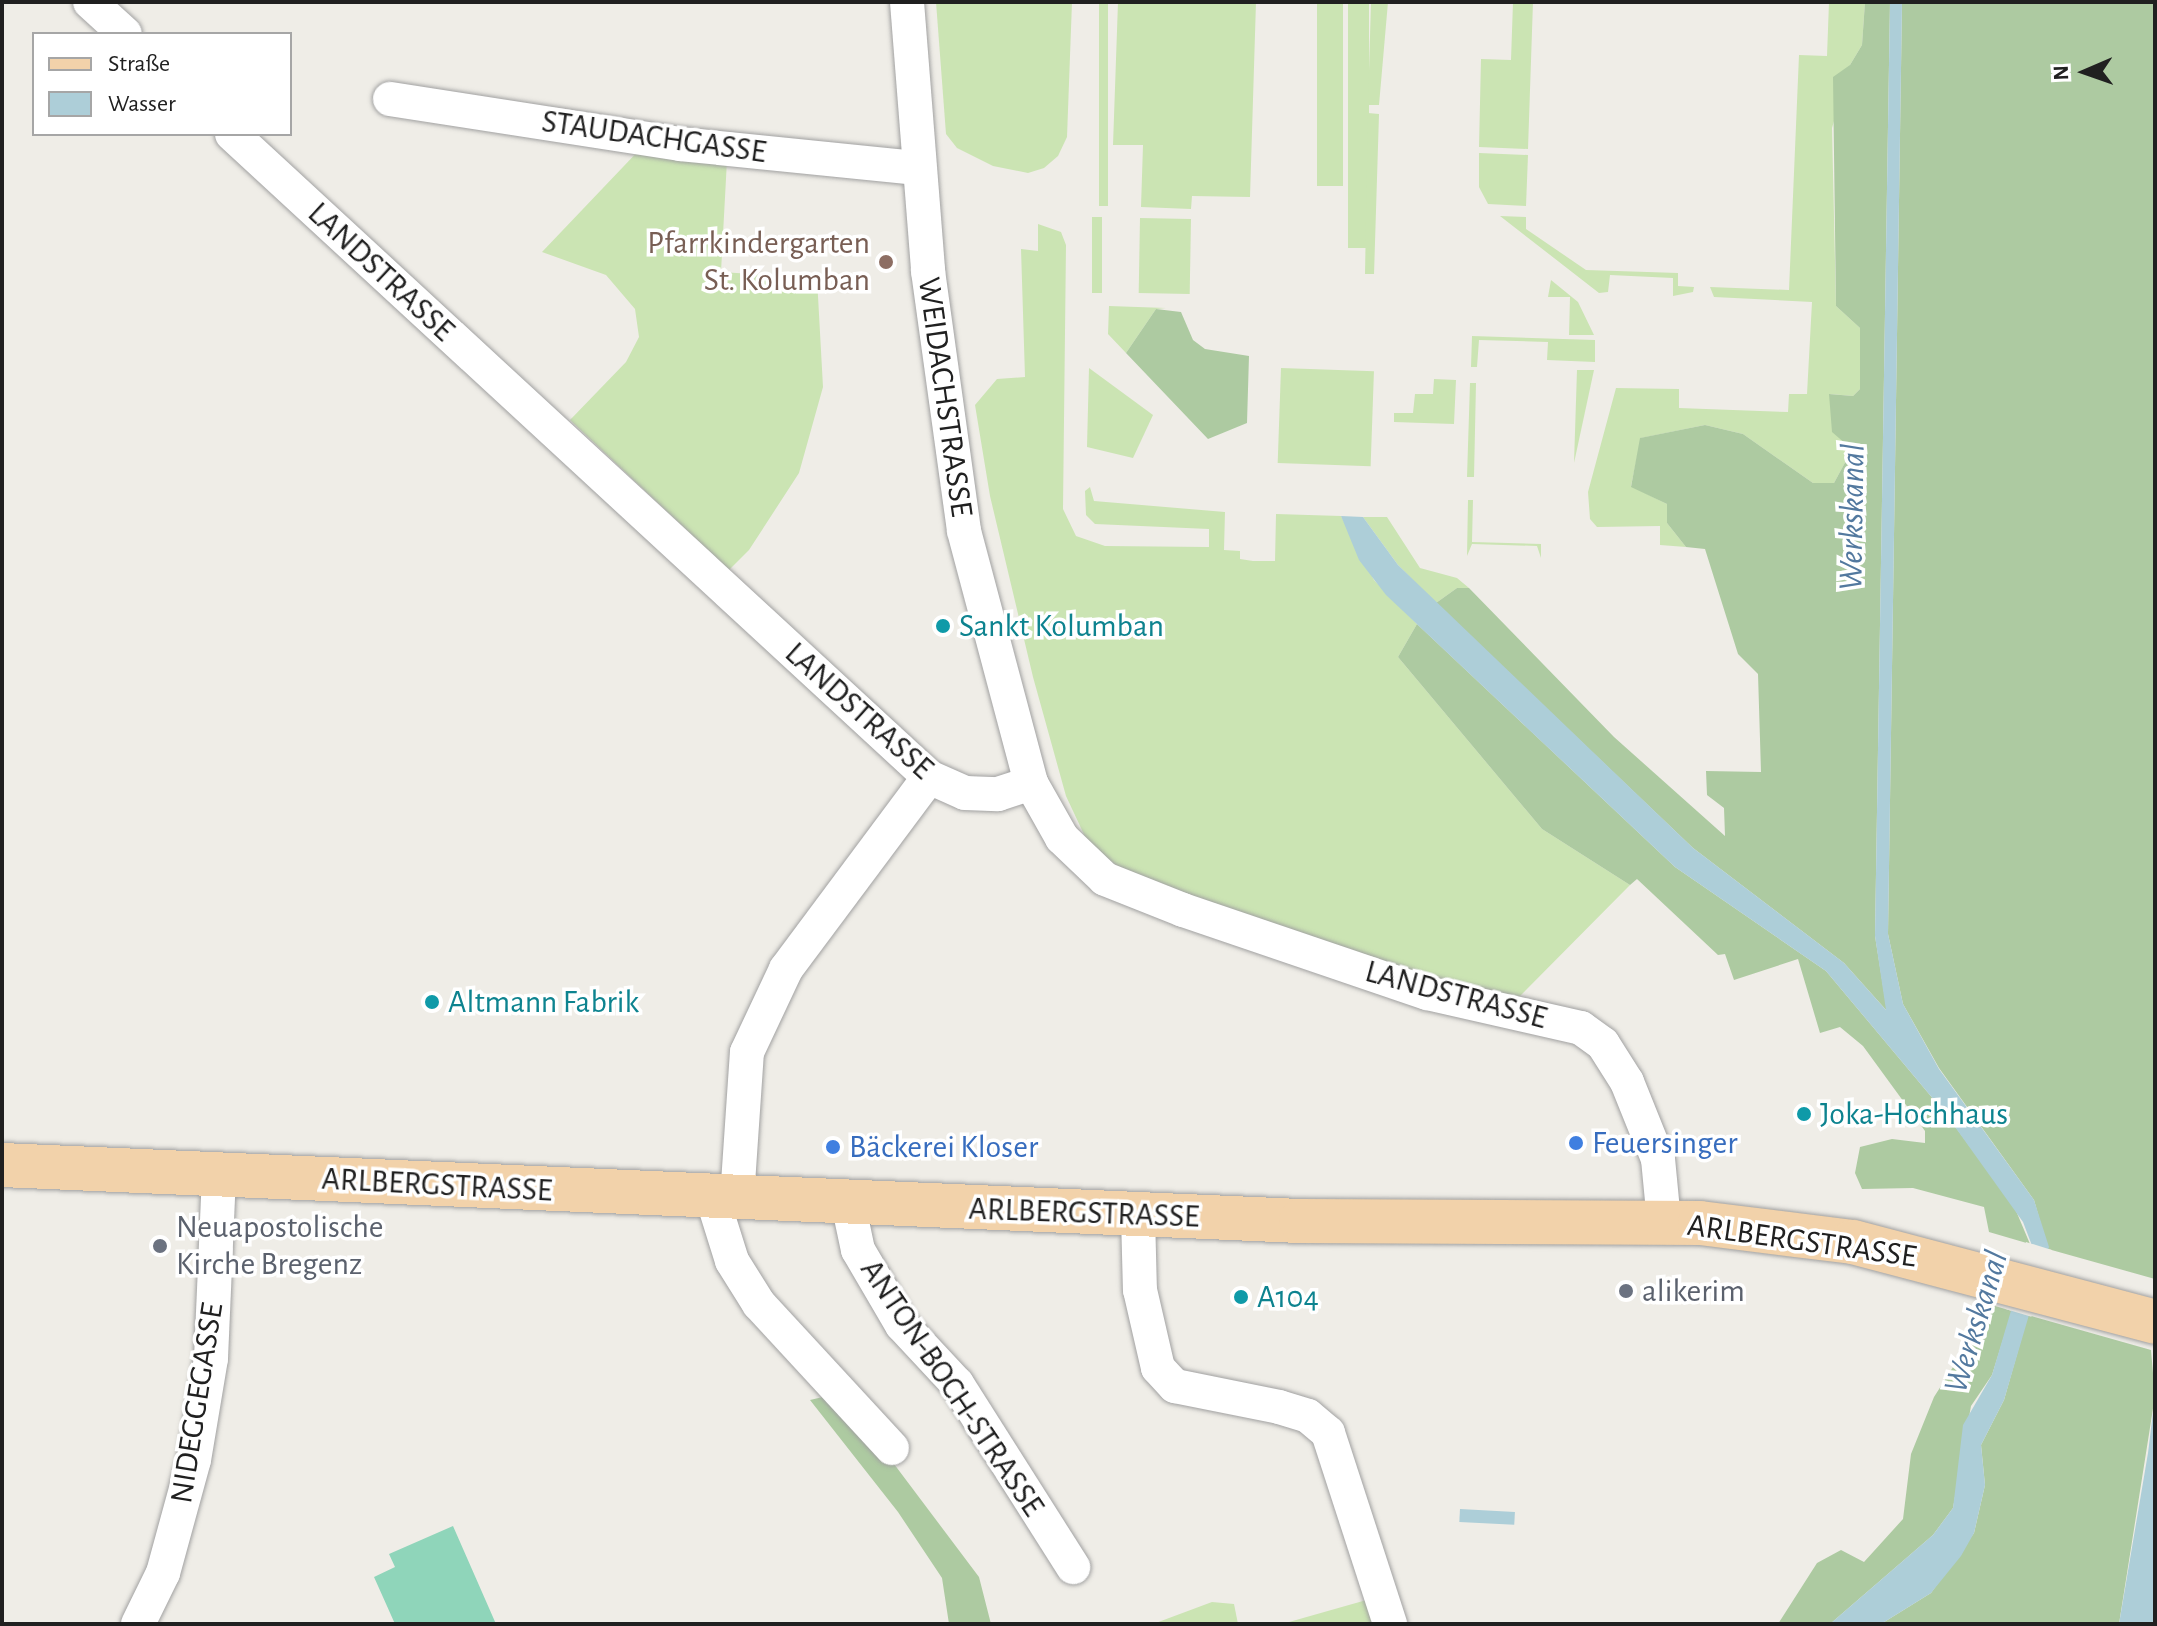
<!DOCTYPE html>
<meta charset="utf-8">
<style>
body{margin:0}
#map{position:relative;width:2157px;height:1626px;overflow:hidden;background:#efede7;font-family:"Alegreya Sans",sans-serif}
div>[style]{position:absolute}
.grass>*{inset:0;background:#cbe4b3;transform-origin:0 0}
.forest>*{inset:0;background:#adcaa1}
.pitch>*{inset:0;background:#8fd5ba}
.water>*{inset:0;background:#adced8;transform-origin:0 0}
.pier>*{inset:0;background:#efede7;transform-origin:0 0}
.roads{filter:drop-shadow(0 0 2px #a1a1a1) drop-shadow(0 0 2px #a1a1a1)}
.minor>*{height:34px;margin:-17px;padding:0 17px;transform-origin:17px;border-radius:17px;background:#fff}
.major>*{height:44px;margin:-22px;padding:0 22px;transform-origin:22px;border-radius:22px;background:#f2d2aa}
.dots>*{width:22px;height:22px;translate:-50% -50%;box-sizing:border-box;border:4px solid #fff;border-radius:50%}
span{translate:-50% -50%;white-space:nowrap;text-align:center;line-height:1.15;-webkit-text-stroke:7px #fff;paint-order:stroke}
.street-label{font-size:32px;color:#202020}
.education-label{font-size:32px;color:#785e54}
.right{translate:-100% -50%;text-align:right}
.culture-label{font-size:32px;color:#0d838f}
.left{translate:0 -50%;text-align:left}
.shop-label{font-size:32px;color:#366cbe}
.worship-label{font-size:32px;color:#5b616d}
.water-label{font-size:34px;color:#53799f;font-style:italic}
.frame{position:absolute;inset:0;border:4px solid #202020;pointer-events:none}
.legend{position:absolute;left:32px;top:32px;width:260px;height:104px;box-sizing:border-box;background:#fff;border:2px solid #a6a6a6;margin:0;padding:10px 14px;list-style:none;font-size:24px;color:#202020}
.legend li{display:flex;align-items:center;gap:16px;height:40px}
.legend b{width:40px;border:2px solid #a6a6a6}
.north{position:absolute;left:2045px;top:32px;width:80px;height:80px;-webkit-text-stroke:6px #fff;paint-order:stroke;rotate:268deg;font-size:22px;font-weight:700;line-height:32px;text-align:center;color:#202020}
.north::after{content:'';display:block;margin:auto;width:28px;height:36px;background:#202020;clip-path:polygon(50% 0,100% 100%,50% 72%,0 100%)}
</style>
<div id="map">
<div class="grass">
<i style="clip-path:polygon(936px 2px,1072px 2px,1067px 137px,1058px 156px,1044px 168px,1028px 173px,993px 166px,957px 148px,946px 134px)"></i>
<i style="left:1099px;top:2px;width:9px;height:204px"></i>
<i style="clip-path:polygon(1118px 2px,1256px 2px,1250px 197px,1192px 196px,1191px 209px,1141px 207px,1143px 145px,1113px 145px)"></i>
<i style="left:1317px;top:2px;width:26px;height:184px"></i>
<i style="left:1348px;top:2px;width:21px;height:246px"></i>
<i style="clip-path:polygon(1371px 2px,1388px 2px,1379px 105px,1368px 105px)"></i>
<i style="clip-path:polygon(1513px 2px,1533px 2px,1528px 149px,1479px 147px,1481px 59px,1511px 60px)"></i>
<i style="clip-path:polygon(1829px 2px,1865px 2px,1862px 45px,1850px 65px,1832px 128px,1836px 306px,1860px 328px,1860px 389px,1853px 396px,1830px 394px,1848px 457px,1834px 483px,1813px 483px,1743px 434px,1705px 425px,1641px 438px,1631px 486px,1667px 504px,1667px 523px,1686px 547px,1660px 545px,1660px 526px,1597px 527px,1590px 519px,1588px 492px,1616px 388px,1679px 389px,1679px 408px,1788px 412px,1789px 394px,1807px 394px,1812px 302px,1714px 297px,1710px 287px,1789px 290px,1799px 55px,1827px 56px)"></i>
<i style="clip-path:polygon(1368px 113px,1379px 114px,1374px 274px,1365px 274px)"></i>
<i style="clip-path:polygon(643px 146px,727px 160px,721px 272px,817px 278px,823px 387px,799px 473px,749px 550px,729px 570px,570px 420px,626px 362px,639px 337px,635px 309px,606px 275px,542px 252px)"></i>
<i style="clip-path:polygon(1479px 153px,1528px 155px,1526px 206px,1488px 204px,1479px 187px)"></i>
<i style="clip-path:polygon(1500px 216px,1526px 217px,1526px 229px,1586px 270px,1678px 273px,1678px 286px,1694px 287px,1693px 292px,1673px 296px,1673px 278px,1610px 275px,1608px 292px,1599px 293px)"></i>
<i style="left:1092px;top:217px;width:10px;height:76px"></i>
<i style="left:1140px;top:218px;width:51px;height:75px;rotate:1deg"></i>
<i style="clip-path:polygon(1038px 224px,1061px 232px,1066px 245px,1063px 509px,1076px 536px,1105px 546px,1209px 547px,1209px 529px,1095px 524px,1086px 515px,1085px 491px,1090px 487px,1094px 501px,1225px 512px,1224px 550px,1240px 551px,1240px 559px,1253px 561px,1275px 561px,1276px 514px,1341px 516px,1374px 580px,1417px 624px,1398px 657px,1542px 829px,1630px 885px,1516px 1000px,1323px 950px,1126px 873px,1088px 843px,1066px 796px,1033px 677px,990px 496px,975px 405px,997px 379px,1025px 377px,1021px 249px,1038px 251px)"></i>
<i style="clip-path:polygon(1551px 280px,1578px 302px,1594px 335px,1569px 335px,1570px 297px,1548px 297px)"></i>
<i style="clip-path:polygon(1109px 306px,1166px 308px,1156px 309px,1126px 353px,1108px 334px)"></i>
<i style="clip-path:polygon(1472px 336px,1595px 340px,1595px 362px,1547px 360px,1548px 342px,1479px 340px,1477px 367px,1471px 367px)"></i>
<i style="clip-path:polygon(1089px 368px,1153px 415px,1133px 458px,1087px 447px)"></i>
<i style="left:1281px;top:368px;width:93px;height:95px;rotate:2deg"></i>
<i style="clip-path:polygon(1577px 370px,1594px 370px,1574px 463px)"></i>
<i style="clip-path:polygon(1434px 379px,1456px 380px,1454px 424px,1394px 422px,1394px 413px,1413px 413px,1415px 394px,1433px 394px)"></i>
<i style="clip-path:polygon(1470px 383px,1476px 383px,1474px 477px,1467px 477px)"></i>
<i style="clip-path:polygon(1468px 500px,1473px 500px,1472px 542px,1541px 544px,1541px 558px,1537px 546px,1472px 544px,1467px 556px)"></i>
<i style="clip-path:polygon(1363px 517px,1387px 517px,1420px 568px,1457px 578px,1469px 588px,1457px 588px,1436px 603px,1398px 565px)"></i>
<i style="clip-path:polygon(1370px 1599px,1381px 1624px,1282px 1624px)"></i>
<i style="clip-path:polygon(1212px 1602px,1234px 1604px,1238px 1624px,1153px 1624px)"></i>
</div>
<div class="forest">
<i style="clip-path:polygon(1865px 2px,1890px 2px,1875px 936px,1887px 1011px,1844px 963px,1693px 848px,1436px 603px,1457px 588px,1469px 588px,1614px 737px,1725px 836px,1724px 808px,1707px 795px,1706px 771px,1761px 772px,1758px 674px,1738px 654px,1705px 549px,1686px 547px,1667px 523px,1667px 504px,1631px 487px,1640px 438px,1705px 425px,1743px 434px,1813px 483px,1834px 483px,1848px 457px,1847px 445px,1832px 432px,1829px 394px,1853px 396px,1860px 389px,1860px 328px,1836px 306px,1833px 77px,1850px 65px,1862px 45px)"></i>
<i style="clip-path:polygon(1902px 2px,2155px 2px,2155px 1279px,2048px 1249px,2034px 1200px,1939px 1068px,1903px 1004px,1888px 934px)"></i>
<i style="clip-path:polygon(1156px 309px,1181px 312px,1193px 340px,1205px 349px,1249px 356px,1247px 423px,1208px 439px,1126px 353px)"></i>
<i style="clip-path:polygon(1417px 624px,1675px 867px,1826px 971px,1945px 1113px,2014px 1206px,2030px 1244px,1989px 1232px,1984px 1207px,1913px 1188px,1862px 1189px,1855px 1173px,1860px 1147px,1892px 1139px,1925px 1143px,1925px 1131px,1863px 1046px,1840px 1027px,1820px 1033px,1798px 959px,1734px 980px,1725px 954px,1718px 955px,1637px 879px,1630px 885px,1542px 829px,1398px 657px)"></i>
<i style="clip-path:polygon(1985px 1303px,2012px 1311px,1992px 1375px,1971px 1406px,1953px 1508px,1933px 1535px,1830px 1624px,1778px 1624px,1817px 1563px,1841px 1550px,1864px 1562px,1903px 1519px,1911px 1454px,1934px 1397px,1967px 1345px)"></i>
<i style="clip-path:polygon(2028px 1315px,2151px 1350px,2155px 1396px,2119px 1624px,1881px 1624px,1931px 1593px,1974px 1533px,1985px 1485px,1981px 1445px,2004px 1400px)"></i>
<i style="clip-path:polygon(827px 1396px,882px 1448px,979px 1577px,991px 1624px,949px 1624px,942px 1578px,898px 1512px,810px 1400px)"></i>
</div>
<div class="pitch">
<i style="clip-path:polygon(453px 1526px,496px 1624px,395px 1624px,374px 1577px,395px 1567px,389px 1554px)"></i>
</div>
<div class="water">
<i style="clip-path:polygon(1890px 2px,1902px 2px,1888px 934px,1903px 1004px,1939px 1069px,2034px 1200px,2049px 1247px,2004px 1400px,1981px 1445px,1985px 1485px,1974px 1533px,1961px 1556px,1931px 1593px,1881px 1624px,1830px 1624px,1933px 1535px,1953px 1508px,1963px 1425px,1992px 1375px,2031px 1243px,2023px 1222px,1945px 1113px,1826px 971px,1675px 867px,1386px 595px,1359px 560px,1341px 516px,1363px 517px,1398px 565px,1693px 848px,1844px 963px,1886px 1010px,1875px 936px)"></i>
<i style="clip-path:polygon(2155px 1396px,2155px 1624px,2119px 1624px,2148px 1453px)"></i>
<i style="left:1460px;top:1509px;width:55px;height:13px;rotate:3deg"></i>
</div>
<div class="pier">
<i style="left:2026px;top:1242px;width:27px;height:70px;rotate:17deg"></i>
</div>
<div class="roads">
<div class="minor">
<i style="left:90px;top:2px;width:47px;rotate:42.4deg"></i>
<i style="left:907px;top:2px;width:270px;rotate:85.5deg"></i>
<i style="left:928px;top:271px;width:262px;rotate:82.1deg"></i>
<i style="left:964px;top:531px;width:261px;rotate:75.1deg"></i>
<i style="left:1031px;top:783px;width:63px;rotate:60.6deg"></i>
<i style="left:1062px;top:838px;width:59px;rotate:43.6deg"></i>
<i style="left:1105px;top:879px;width:84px;rotate:21.7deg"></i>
<i style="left:1183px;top:910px;width:258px;rotate:18.8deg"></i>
<i style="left:1427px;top:993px;width:158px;rotate:12.8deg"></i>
<i style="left:1581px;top:1028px;width:27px;rotate:36deg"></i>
<i style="left:1603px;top:1044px;width:45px;rotate:57.7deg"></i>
<i style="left:1627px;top:1082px;width:83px;rotate:68.1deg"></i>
<i style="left:1658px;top:1159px;width:62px;rotate:84.5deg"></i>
<i style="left:390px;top:99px;width:293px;rotate:8.8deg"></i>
<i style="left:680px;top:144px;width:239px;rotate:5.8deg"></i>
<i style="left:232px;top:134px;width:948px;rotate:42.69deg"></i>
<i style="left:929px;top:777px;width:39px;rotate:24deg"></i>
<i style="left:965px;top:793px;width:33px;rotate:2deg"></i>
<i style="left:998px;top:794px;width:35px;rotate:-18deg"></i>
<i style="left:712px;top:1197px;width:67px;rotate:72.6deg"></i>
<i style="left:732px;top:1261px;width:51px;rotate:57.9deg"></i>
<i style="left:759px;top:1304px;width:196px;rotate:47.3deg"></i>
<i style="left:737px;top:1198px;width:146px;rotate:-86.1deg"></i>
<i style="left:747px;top:1052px;width:92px;rotate:-64.8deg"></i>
<i style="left:786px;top:969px;width:239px;rotate:-53.3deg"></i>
<i style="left:848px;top:1203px;width:48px;rotate:78deg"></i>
<i style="left:858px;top:1250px;width:87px;rotate:59.6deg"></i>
<i style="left:902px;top:1325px;width:81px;rotate:47deg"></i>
<i style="left:957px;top:1384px;width:217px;rotate:57.6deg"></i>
<i style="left:1138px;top:1216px;width:74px;rotate:88.5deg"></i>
<i style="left:1140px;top:1290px;width:80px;rotate:77deg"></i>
<i style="left:1158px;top:1368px;width:25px;rotate:47deg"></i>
<i style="left:1175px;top:1386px;width:106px;rotate:11.4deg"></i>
<i style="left:1279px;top:1407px;width:30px;rotate:17deg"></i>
<i style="left:1308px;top:1416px;width:26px;rotate:40deg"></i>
<i style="left:1328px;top:1433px;width:201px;rotate:72deg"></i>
<i style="left:138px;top:1624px;width:57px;rotate:-63.9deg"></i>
<i style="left:163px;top:1573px;width:117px;rotate:-74.7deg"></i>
<i style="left:194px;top:1460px;width:103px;rotate:-80.5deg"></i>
<i style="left:211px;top:1358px;width:183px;rotate:-87.5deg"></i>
</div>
<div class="major">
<i style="left:2px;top:1165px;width:1300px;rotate:2.47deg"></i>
<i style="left:1301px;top:1221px;width:399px;rotate:0.3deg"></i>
<i style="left:1700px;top:1223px;width:154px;rotate:7.1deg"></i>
<i style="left:1853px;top:1242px;width:312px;rotate:14.8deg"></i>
</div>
</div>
<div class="dots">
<i style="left:886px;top:262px;background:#8d6e63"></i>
<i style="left:943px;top:626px;background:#0f9aa8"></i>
<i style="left:432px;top:1002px;background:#0f9aa8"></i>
<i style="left:1804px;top:1114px;background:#0f9aa8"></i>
<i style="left:1576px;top:1143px;background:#3f7fe0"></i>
<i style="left:833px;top:1147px;background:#3f7fe0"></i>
<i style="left:160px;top:1246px;background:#6b7280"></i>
<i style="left:1626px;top:1291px;background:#6b7280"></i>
<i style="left:1241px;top:1297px;background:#0f9aa8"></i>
</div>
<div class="street-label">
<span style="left:654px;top:137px;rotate:8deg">STAUDACHGASSE</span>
<span style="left:381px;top:272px;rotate:43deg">LANDSTRASSE</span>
<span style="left:945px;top:397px;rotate:82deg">WEIDACHSTRASSE</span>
<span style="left:859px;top:711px;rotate:42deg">LANDSTRASSE</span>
<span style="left:1456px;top:995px;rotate:15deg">LANDSTRASSE</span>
<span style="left:437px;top:1185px;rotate:3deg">ARLBERGSTRASSE</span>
<span style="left:1084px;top:1213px;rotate:2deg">ARLBERGSTRASSE</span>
<span style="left:1802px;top:1241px;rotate:8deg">ARLBERGSTRASSE</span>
<span style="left:952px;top:1388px;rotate:56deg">ANTON-BOCH-STRASSE</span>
<span style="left:197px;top:1403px;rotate:-81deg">NIDEGGEGASSE</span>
</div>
<div class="education-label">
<span class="right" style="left:870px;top:262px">Pfarrkindergarten<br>St. Kolumban</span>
</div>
<div class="culture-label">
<span class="left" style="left:959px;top:626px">Sankt Kolumban</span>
<span class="left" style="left:448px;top:1002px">Altmann Fabrik</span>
<span class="left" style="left:1820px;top:1114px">Joka-Hochhaus</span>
<span class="left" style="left:1257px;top:1297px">A104</span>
</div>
<div class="shop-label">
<span class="left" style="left:1592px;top:1143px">Feuersinger</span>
<span class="left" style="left:849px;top:1147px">Bäckerei Kloser</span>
</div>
<div class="worship-label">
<span class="left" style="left:176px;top:1246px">Neuapostolische<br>Kirche Bregenz</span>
<span class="left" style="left:1642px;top:1291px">alikerim</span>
</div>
<div class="water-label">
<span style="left:1853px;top:517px;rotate:-89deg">Werkskanal</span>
<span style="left:1977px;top:1322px;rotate:-73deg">Werkskanal</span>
</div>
<div class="frame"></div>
<ul class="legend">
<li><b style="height:10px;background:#f2d2aa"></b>Straße</li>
<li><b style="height:22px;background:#adced8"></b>Wasser</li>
</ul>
<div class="north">N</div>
</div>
